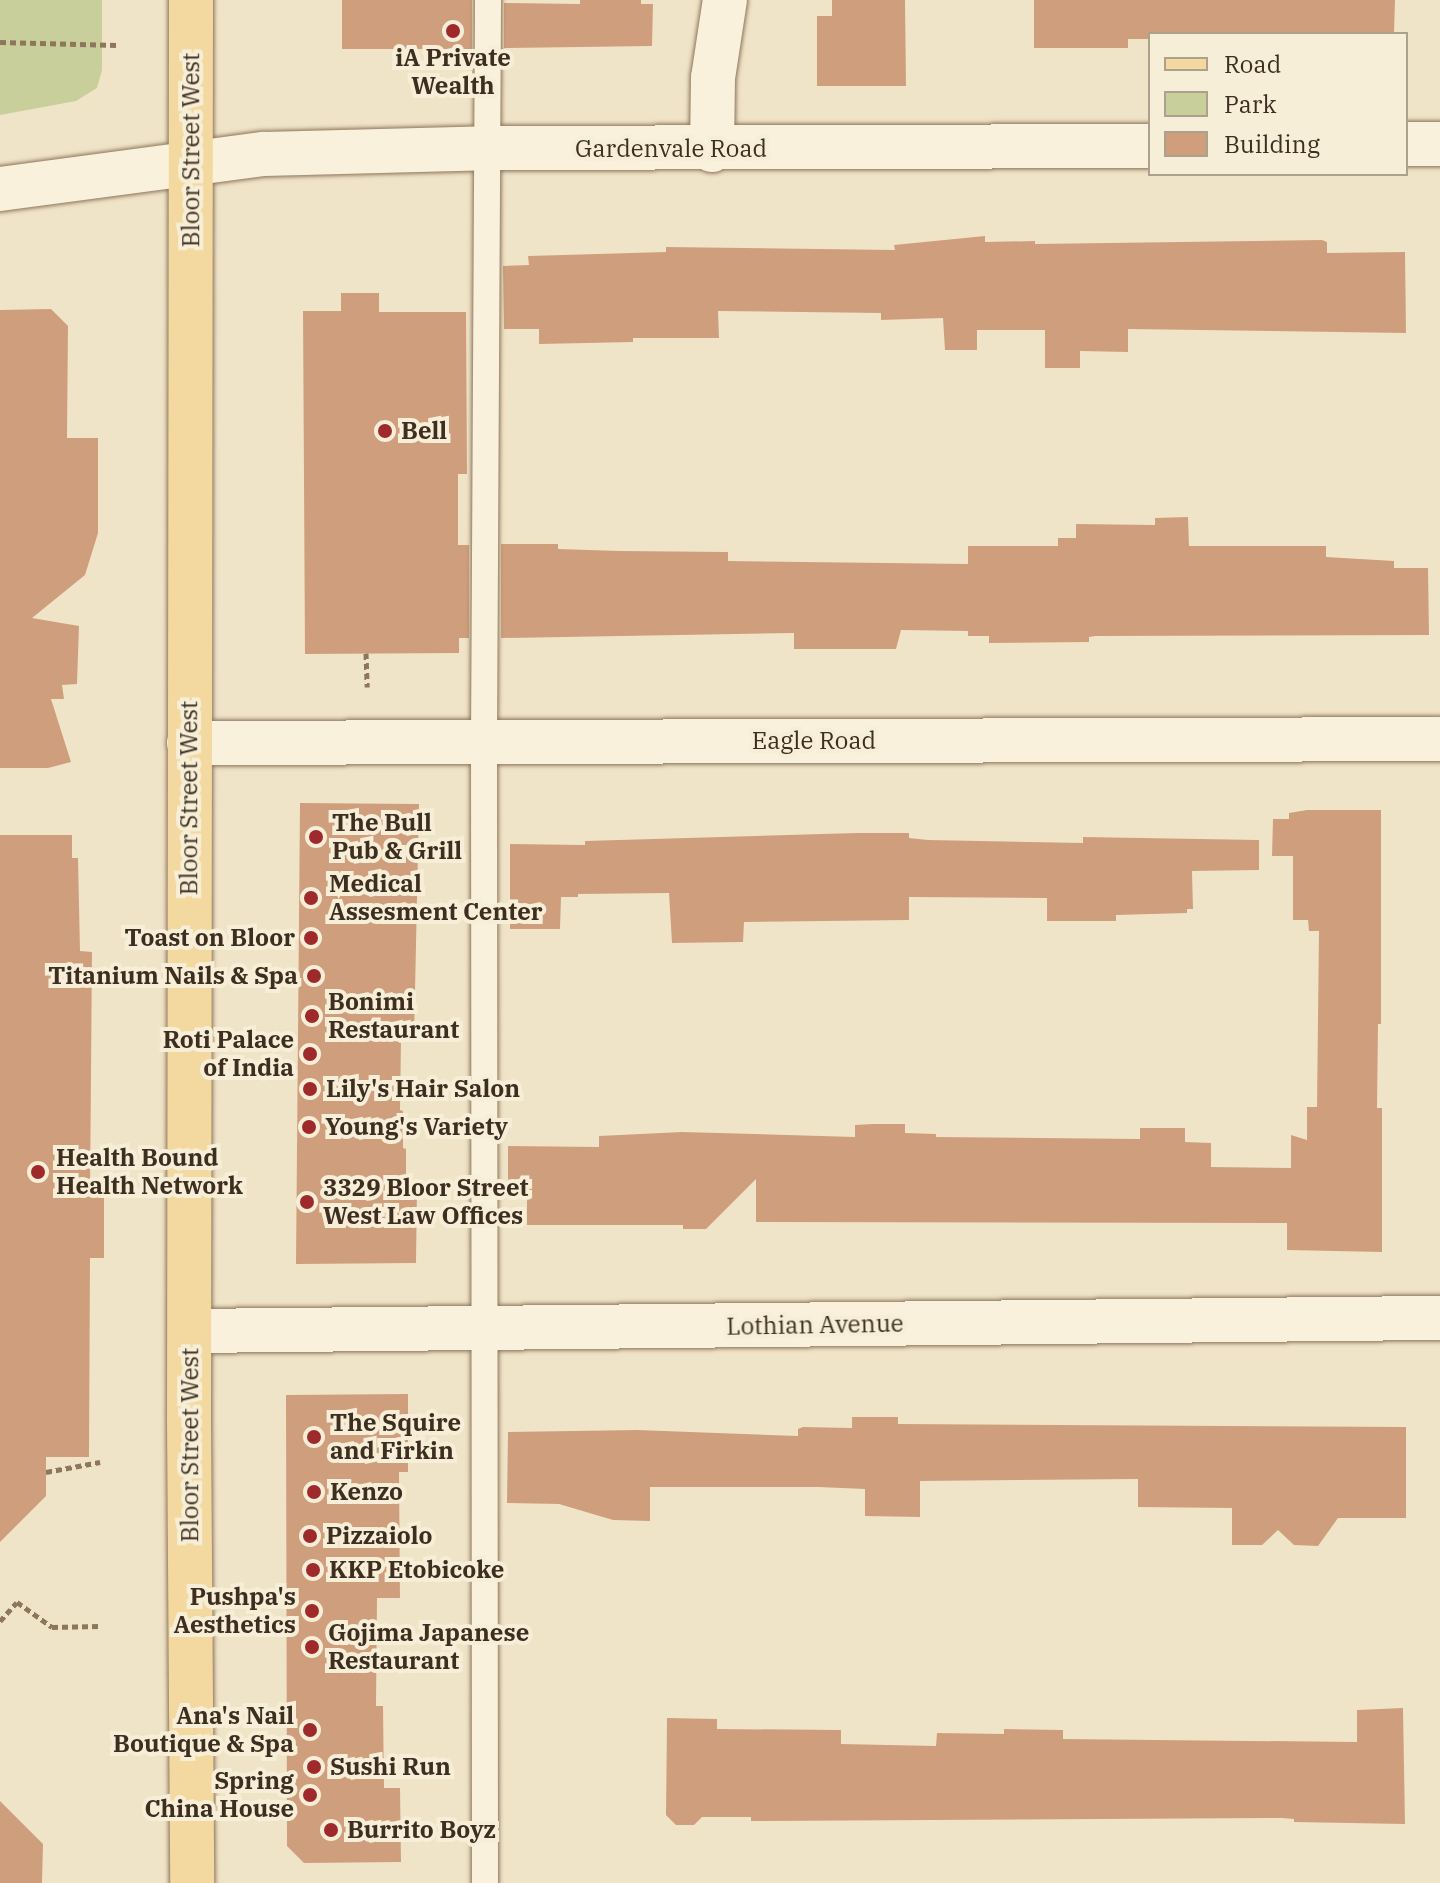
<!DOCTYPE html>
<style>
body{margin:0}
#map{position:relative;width:1440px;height:1883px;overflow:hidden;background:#f0e4c8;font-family:"IBM Plex Serif",serif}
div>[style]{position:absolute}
.green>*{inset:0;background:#c9cf9b}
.building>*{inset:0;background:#cf9f7d;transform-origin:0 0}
.path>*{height:5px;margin-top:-2.5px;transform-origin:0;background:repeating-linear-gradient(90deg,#8d765c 0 6px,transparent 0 10px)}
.roads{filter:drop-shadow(0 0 2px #8d765c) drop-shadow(0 0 2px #8d765c)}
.lane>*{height:26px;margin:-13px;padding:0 13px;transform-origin:13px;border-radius:13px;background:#faf1dc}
.street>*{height:44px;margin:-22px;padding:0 22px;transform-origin:22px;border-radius:22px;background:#faf1dc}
.primary>*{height:44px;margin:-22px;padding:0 22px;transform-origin:22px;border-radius:22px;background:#f3d9a0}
.dots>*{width:22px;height:22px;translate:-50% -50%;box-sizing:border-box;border:4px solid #f7eed8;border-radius:50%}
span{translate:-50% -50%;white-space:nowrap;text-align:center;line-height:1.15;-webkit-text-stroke:8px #f7eed8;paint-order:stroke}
.poi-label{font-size:24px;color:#3d2e20;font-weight:700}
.left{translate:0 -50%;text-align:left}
.right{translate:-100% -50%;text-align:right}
.street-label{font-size:24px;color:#3d2e20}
.legend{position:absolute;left:1148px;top:32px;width:260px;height:144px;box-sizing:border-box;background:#f7eed8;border:2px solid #ada18e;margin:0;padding:10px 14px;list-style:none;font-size:24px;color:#3d2e20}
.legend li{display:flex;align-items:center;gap:16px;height:40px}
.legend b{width:40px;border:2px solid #ada18e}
</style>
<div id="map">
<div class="green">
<i style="clip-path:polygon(0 0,102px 0,102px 70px,97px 88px,76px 101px,0 115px)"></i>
</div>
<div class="building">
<i style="left:342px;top:0;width:130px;height:49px"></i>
<i style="clip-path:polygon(580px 0,641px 0,641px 4px,653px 4px,652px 46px,504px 48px,504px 3px,580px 4px)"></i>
<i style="clip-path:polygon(832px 0,905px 0,906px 86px,817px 86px,817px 16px,832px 16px)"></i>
<i style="clip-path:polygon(1034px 0,1395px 0,1394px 34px,1150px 34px,1150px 39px,1128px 39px,1128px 48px,1034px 48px)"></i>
<i style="clip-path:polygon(985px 236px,985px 242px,1035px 241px,1035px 244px,1322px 240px,1327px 242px,1327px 253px,1405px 252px,1406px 333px,1128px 329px,1128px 352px,1080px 351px,1080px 368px,1045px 368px,1045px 330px,977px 330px,977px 350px,945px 350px,943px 318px,881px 320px,881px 313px,718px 311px,719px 338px,633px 338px,633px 342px,539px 344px,539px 329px,504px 329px,503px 266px,529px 265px,528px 256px,666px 252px,666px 247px,895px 250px,894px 245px)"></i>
<i style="clip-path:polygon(341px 293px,379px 293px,379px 312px,466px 312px,467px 474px,458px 474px,458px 545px,469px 545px,469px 638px,459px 638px,459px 653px,305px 654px,303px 311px,341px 311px)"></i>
<i style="clip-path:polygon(51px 309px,68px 326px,67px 438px,98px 438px,98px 533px,85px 575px,32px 618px,79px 626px,77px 684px,62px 685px,64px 699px,51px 699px,71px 762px,48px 768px,0 768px,0 310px)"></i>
<i style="clip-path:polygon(1188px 517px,1189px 546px,1326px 546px,1326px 557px,1394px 561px,1394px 568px,1428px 568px,1429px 635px,1095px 636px,1089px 637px,1089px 642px,989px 643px,989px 636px,968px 636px,968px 631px,901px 630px,896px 649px,794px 649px,794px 633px,501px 638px,501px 544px,558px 544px,558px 549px,620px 551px,728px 552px,728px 561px,968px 564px,968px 546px,1058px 546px,1058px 538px,1076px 538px,1076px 524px,1155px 525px,1155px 518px)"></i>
<i style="clip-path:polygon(300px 803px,419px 804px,414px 1039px,401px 1039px,400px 1110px,403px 1111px,403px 1148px,406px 1149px,406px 1188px,417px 1187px,416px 1263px,296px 1264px)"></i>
<i style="clip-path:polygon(1307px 810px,1381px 810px,1381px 1024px,1378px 1024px,1377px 1108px,1382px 1108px,1382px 1252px,1287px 1250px,1287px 1223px,756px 1222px,756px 1179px,706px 1229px,683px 1229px,683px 1225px,527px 1225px,527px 1180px,508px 1180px,508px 1146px,599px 1147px,599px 1136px,682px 1132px,855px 1137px,855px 1125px,873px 1124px,905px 1124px,905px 1133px,936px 1134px,936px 1137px,1140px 1139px,1140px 1128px,1185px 1128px,1185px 1142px,1211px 1143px,1211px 1167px,1291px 1168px,1291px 1135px,1307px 1140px,1307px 1107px,1317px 1107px,1319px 931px,1309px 931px,1308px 920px,1293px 920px,1293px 856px,1272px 856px,1273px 819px,1289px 819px,1289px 813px)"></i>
<i style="clip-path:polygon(857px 833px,909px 833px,909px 838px,928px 840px,1083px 843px,1083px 837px,1259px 840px,1259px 870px,1192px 871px,1193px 909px,1187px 909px,1187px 913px,1116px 915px,1116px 921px,1047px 921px,1047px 898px,909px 897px,909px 920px,744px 922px,743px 942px,672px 943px,669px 893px,578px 894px,578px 897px,561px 897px,560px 929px,510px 929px,510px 844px,585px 845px,585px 841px)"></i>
<i style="clip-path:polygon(0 835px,72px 835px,72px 858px,78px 858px,80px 951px,92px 952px,90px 1197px,104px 1197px,104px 1258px,90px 1258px,89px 1457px,46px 1457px,46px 1496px,0 1542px)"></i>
<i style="clip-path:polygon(408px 1394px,408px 1472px,399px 1472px,400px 1598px,377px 1598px,376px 1706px,383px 1706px,384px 1788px,400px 1788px,401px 1862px,304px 1863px,287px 1846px,286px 1395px)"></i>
<i style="clip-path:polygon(852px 1417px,898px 1417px,898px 1424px,1406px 1427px,1406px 1518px,1338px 1518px,1318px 1546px,1294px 1545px,1278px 1530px,1262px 1545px,1232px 1545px,1232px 1508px,1138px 1507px,1138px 1479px,920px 1481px,920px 1517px,865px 1516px,865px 1489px,818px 1487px,650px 1487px,650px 1521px,613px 1520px,559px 1504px,507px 1503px,508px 1432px,637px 1430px,798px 1436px,798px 1429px,803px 1427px,852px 1428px)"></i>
<i style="clip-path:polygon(1403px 1708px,1405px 1824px,1294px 1822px,1294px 1819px,1282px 1818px,751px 1821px,751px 1817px,702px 1817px,694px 1825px,676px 1825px,666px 1815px,667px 1718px,717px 1719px,717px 1729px,841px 1730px,841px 1744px,936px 1746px,937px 1733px,1004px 1734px,1004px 1729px,1063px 1730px,1063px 1739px,1357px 1742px,1357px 1710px)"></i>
<i style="clip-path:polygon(0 1801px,43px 1844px,42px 1883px,0 1883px)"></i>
</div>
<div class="path">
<i style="left:0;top:42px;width:117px;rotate:1.5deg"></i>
<i style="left:366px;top:653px;width:34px;rotate:88deg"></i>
<i style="left:46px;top:1472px;width:55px;rotate:-10.5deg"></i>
<i style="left:0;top:1621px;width:25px;rotate:-48deg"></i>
<i style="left:17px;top:1602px;width:43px;rotate:35.5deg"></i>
<i style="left:52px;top:1627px;width:47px;rotate:-1.2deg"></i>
</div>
<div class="roads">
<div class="lane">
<i style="left:485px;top:1883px;width:1142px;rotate:-90.05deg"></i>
<i style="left:484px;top:741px;width:741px;rotate:-89.69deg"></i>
</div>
<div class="street">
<i style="left:1406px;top:144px;width:34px"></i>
<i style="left:712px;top:150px;width:72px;rotate:-89.2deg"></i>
<i style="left:713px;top:78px;width:79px;rotate:-81.3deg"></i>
<i style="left:0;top:189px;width:266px;rotate:-7.6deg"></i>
<i style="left:264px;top:154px;width:223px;rotate:-1.5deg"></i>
<i style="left:487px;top:148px;width:663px;rotate:-0.17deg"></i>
<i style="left:189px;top:743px;width:1251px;rotate:-0.18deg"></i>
<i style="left:190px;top:1331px;width:1250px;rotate:-0.6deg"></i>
</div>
<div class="primary">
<i style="left:191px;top:0;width:1418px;rotate:90.08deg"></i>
<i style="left:189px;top:1418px;width:465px;rotate:89.6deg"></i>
</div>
</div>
<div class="dots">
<i style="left:453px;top:31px;background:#9e2a2b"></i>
<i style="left:385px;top:431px;background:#9e2a2b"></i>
<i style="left:316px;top:837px;background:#9e2a2b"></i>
<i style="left:311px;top:898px;background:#9e2a2b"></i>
<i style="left:311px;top:938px;background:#9e2a2b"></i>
<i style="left:314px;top:976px;background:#9e2a2b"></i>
<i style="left:312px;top:1016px;background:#9e2a2b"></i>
<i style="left:310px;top:1054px;background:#9e2a2b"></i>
<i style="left:310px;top:1089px;background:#9e2a2b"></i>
<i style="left:309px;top:1127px;background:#9e2a2b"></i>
<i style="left:38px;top:1172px;background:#9e2a2b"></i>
<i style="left:307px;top:1202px;background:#9e2a2b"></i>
<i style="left:314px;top:1437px;background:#9e2a2b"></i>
<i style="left:314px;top:1492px;background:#9e2a2b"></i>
<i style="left:310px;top:1536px;background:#9e2a2b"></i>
<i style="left:313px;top:1570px;background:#9e2a2b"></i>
<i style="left:312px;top:1611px;background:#9e2a2b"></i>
<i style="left:312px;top:1647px;background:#9e2a2b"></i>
<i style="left:310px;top:1730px;background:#9e2a2b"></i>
<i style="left:314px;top:1767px;background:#9e2a2b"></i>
<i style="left:310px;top:1795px;background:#9e2a2b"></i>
<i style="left:331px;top:1830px;background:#9e2a2b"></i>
</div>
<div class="poi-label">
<span style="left:453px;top:72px">iA Private<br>Wealth</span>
<span class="left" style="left:401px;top:431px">Bell</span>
<span class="left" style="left:332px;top:837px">The Bull<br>Pub &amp; Grill</span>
<span class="left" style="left:329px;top:898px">Medical<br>Assesment Center</span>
<span class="right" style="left:295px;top:938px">Toast on Bloor</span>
<span class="right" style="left:298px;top:976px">Titanium Nails &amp; Spa</span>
<span class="left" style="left:328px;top:1016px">Bonimi<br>Restaurant</span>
<span class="right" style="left:294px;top:1054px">Roti Palace<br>of India</span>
<span class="left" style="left:326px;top:1089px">Lily's Hair Salon</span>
<span class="left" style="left:325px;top:1127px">Young's Variety</span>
<span class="left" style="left:56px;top:1172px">Health Bound<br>Health Network</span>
<span class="left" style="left:323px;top:1202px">3329 Bloor Street<br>West Law Offices</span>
<span class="left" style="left:330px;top:1437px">The Squire<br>and Firkin</span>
<span class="left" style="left:330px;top:1492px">Kenzo</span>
<span class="left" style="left:326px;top:1536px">Pizzaiolo</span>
<span class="left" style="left:329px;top:1570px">KKP Etobicoke</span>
<span class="right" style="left:296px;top:1611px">Pushpa's<br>Aesthetics</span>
<span class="left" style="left:328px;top:1647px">Gojima Japanese<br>Restaurant</span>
<span class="right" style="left:294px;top:1730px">Ana's Nail<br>Boutique &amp; Spa</span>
<span class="left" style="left:330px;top:1767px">Sushi Run</span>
<span class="right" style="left:294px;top:1795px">Spring<br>China House</span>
<span class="left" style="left:347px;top:1830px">Burrito Boyz</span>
</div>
<div class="street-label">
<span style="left:671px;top:149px">Gardenvale Road</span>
<span style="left:191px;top:150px;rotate:-90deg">Bloor Street West</span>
<span style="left:814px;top:741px">Eagle Road</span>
<span style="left:189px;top:798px;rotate:-90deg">Bloor Street West</span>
<span style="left:815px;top:1325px;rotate:-1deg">Lothian Avenue</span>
<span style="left:190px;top:1445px;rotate:-90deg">Bloor Street West</span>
</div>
<ul class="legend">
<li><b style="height:10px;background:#f3d9a0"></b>Road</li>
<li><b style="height:22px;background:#c9cf9b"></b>Park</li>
<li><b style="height:22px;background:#cf9f7d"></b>Building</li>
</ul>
</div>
